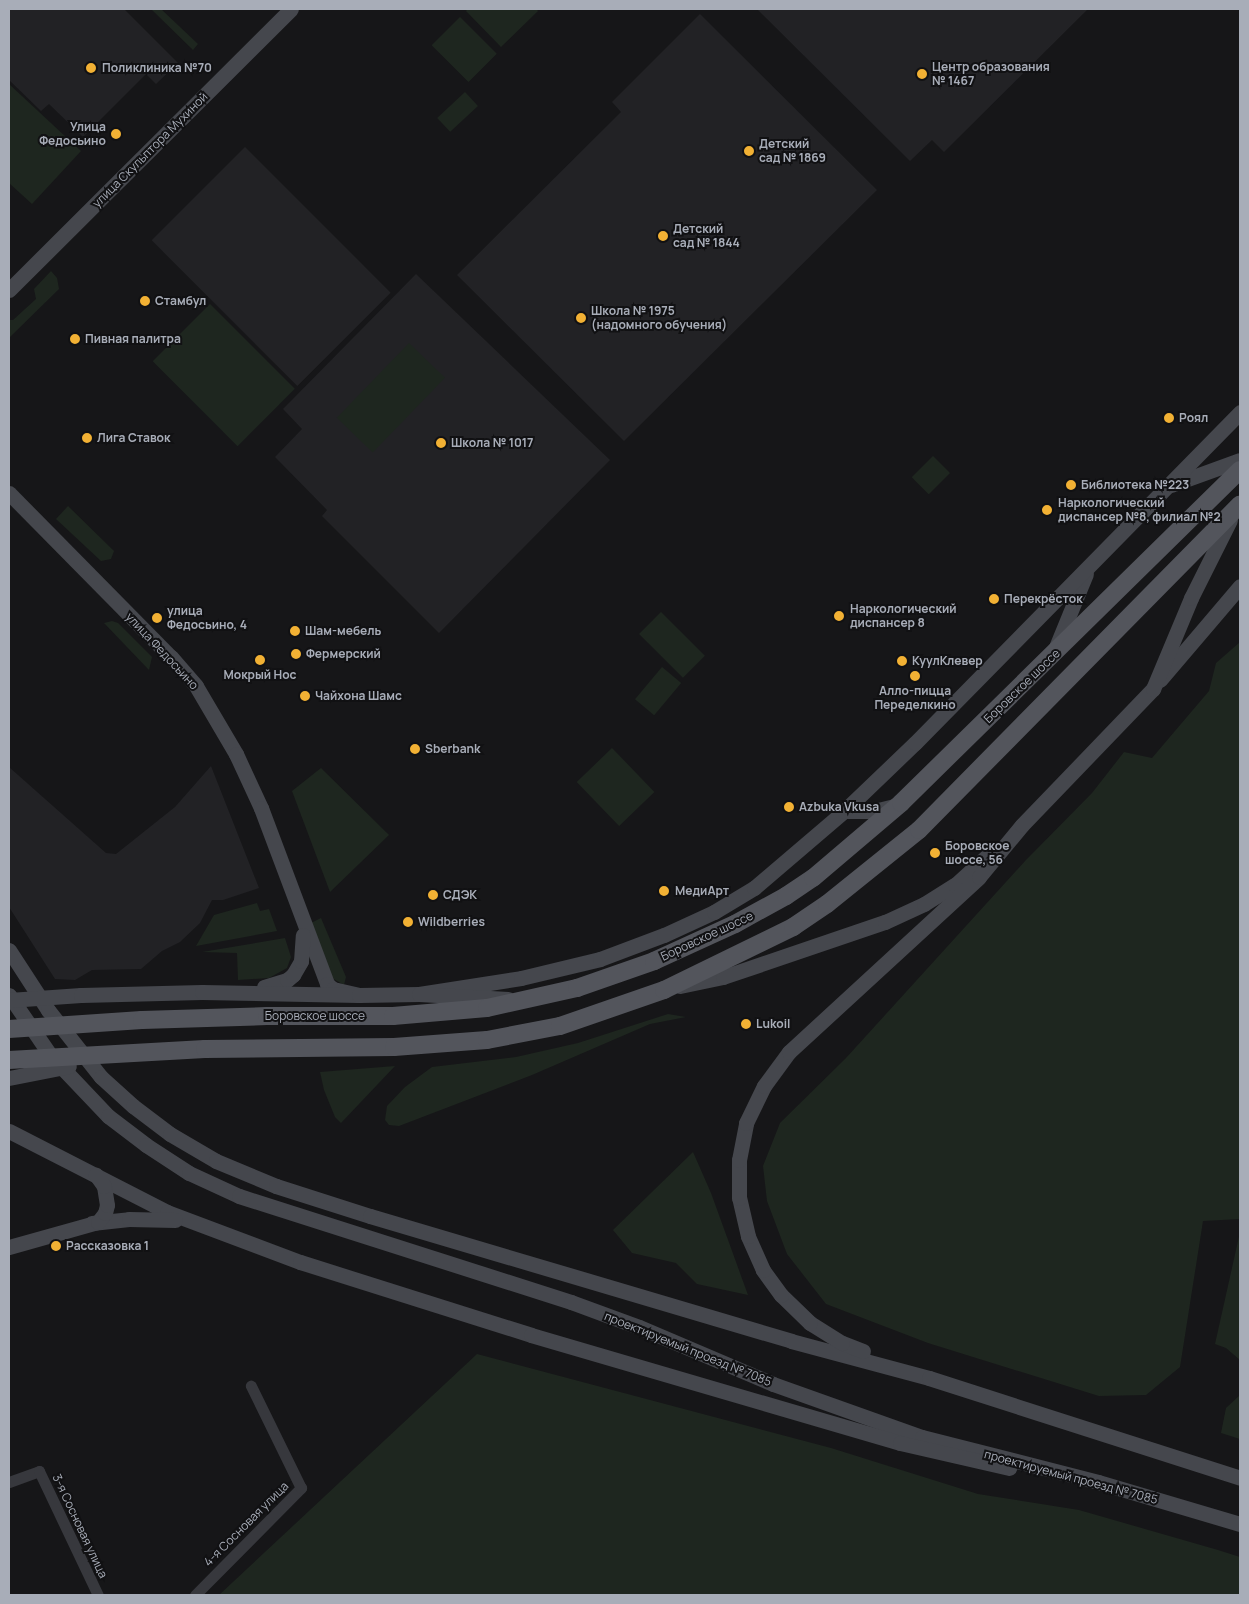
<!DOCTYPE html>
<meta charset="utf-8">
<style>
body{margin:0}
#map{position:relative;width:1249px;height:1604px;overflow:hidden;background:#161618;font-family:Manrope,sans-serif}
div>[style]{position:absolute}
.built>*{inset:0;background:#222225;transform-origin:0 0}
.green>*{inset:0;background:#1e261f;transform-origin:0 0}
.street>*{height:11px;margin:-5.5px;padding:0 5.5px;transform-origin:5.5px;border-radius:5.5px;background:#37383d}
.secondary>*{height:15px;margin:-7.5px;padding:0 7.5px;transform-origin:7.5px;border-radius:7.5px;background:#45474d}
.primary>*{height:18px;margin:-9px;padding:0 9px;transform-origin:9px;border-radius:9px;background:#53555c}
.dots>*{width:14px;height:14px;translate:-50% -50%;box-sizing:border-box;border:2px solid #111113;border-radius:50%}
span{translate:-50% -50%;white-space:nowrap;text-align:center;line-height:1.15;-webkit-text-stroke:4px #111113;paint-order:stroke}
.poi-label{font-size:12px;color:#a8adb8;font-weight:700}
.left{translate:0 -50%;text-align:left}
.right{translate:-100% -50%;text-align:right}
.street-label{font-size:12px;color:#a8adb8}
.frame{position:absolute;inset:0;border:10px solid #a8adb8;pointer-events:none}
</style>
<div id="map">
<div class="built">
<i style="clip-path:polygon(9px 9px,124px 9px,178px 63px,156px 84px,146px 74px,83px 137px,49px 104px,41px 111px,9px 80px)"></i>
<i style="clip-path:polygon(757px 9px,1088px 9px,944px 152px,932px 140px,910px 161px)"></i>
<i style="clip-path:polygon(700px 14px,877px 190px,624px 441px,457px 275px,621px 112px,612px 102px)"></i>
<i style="left:245px;top:147px;width:206px;height:132px;rotate:45deg"></i>
<i style="clip-path:polygon(416px 274px,610px 460px,439px 633px,322px 516px,327px 510px,275px 457px,302px 429px,283px 409px)"></i>
<i style="clip-path:polygon(211px 766px,259px 888px,223px 900px,212px 900px,200px 923px,180px 942px,162px 951px,141px 969px,92px 970px,75px 980px,55px 979px,9px 907px,9px 767px,106px 853px,116px 854px,175px 807px)"></i>
</div>
<div class="green">
<i style="clip-path:polygon(151px 9px,161px 9px,198px 44px,193px 50px)"></i>
<i style="clip-path:polygon(468px 9px,536px 9px,538px 11px,501px 47px,466px 11px)"></i>
<i style="left:460px;top:17px;width:52px;height:40px;rotate:45deg"></i>
<i style="clip-path:polygon(9px 84px,81px 151px,32px 204px,9px 183px)"></i>
<i style="left:465px;top:92px;width:19px;height:38px;rotate:47deg"></i>
<i style="clip-path:polygon(51px 271px,57px 278px,59px 289px,9px 338px,9px 320px,13px 320px,36px 299px,34px 289px)"></i>
<i style="left:210px;top:304px;width:120px;height:81px;rotate:45deg"></i>
<i style="left:409px;top:343px;width:50px;height:104px;rotate:44deg"></i>
<i style="left:933px;top:456px;width:24px;height:30px;rotate:45deg"></i>
<i style="clip-path:polygon(68px 506px,114px 551px,111px 559px,101px 561px,56px 519px)"></i>
<i style="left:661px;top:612px;width:62px;height:31px;rotate:45deg"></i>
<i style="clip-path:polygon(112px 621px,118px 623px,152px 657px,149px 670px,104px 623px)"></i>
<i style="clip-path:polygon(1240px 642px,1240px 1219px,1203px 1221px,1180px 1367px,1146px 1395px,1099px 1396px,928px 1343px,826px 1304px,787px 1254px,767px 1201px,763px 1166px,780px 1123px,846px 1058px,1026px 860px,1092px 793px,1124px 752px,1152px 758px,1209px 691px,1216px 663px)"></i>
<i style="left:662px;top:667px;width:25px;height:42px;rotate:40deg"></i>
<i style="left:612px;top:748px;width:61px;height:49px;rotate:46deg"></i>
<i style="clip-path:polygon(321px 768px,389px 835px,330px 892px,292px 791px)"></i>
<i style="clip-path:polygon(257px 903px,260px 911px,269px 909px,277px 931px,196px 946px,214px 915px)"></i>
<i style="clip-path:polygon(321px 918px,346px 977px,344px 985px,332px 978px,311px 923px)"></i>
<i style="clip-path:polygon(285px 938px,291px 957px,287px 968px,269px 978px,238px 980px,237px 953px,202px 952px)"></i>
<i style="clip-path:polygon(668px 1014px,686px 1017px,650px 1024px,532px 1075px,399px 1126px,389px 1125px,385px 1120px,387px 1106px,405px 1087px,432px 1067px,516px 1057px,578px 1043px)"></i>
<i style="clip-path:polygon(395px 1066px,341px 1123px,335px 1117px,324px 1090px,320px 1072px)"></i>
<i style="clip-path:polygon(693px 1152px,711px 1193px,748px 1295px,697px 1284px,676px 1263px,632px 1253px,613px 1230px)"></i>
<i style="clip-path:polygon(1240px 1232px,1240px 1360px,1226px 1348px,1215px 1344px)"></i>
<i style="clip-path:polygon(477px 1354px,831px 1448px,978px 1494px,1079px 1510px,1218px 1550px,1240px 1557px,1240px 1595px,219px 1595px)"></i>
<i style="clip-path:polygon(1240px 1395px,1240px 1439px,1221px 1433px,1226px 1408px)"></i>
</div>
<div class="street">
<i style="left:9px;top:1482px;width:32px;rotate:-20deg"></i>
<i style="left:39px;top:1471px;width:137px;rotate:64.6deg"></i>
<i style="left:195px;top:1595px;width:151px;rotate:-45.3deg"></i>
<i style="left:301px;top:1488px;width:114px;rotate:-116.1deg"></i>
</div>
<div class="secondary">
<i style="left:9px;top:290px;width:398px;rotate:-44.9deg"></i>
<i style="left:1171px;top:485px;width:73px;rotate:-19.9deg"></i>
<i style="left:9px;top:493px;width:231px;rotate:45.4deg"></i>
<i style="left:171px;top:657px;width:38px;rotate:49deg"></i>
<i style="left:196px;top:686px;width:79px;rotate:59.5deg"></i>
<i style="left:236px;top:754px;width:60px;rotate:65.2deg"></i>
<i style="left:261px;top:808px;width:188px;rotate:69.4deg"></i>
<i style="left:327px;top:984px;width:8px;rotate:40deg"></i>
<i style="left:333px;top:989px;width:27px;rotate:13deg"></i>
<i style="left:1056px;top:647px;width:79px;rotate:-67.7deg"></i>
<i style="left:1160px;top:680px;width:123px;rotate:-49.6deg"></i>
<i style="left:844px;top:811px;width:30px"></i>
<i style="left:874px;top:811px;width:25px;rotate:-14deg"></i>
<i style="left:9px;top:950px;width:72px;rotate:57deg"></i>
<i style="left:48px;top:1010px;width:85px;rotate:51.7deg"></i>
<i style="left:101px;top:1077px;width:43px;rotate:42.2deg"></i>
<i style="left:133px;top:1106px;width:46px;rotate:37.1deg"></i>
<i style="left:170px;top:1134px;width:53px;rotate:30.4deg"></i>
<i style="left:216px;top:1161px;width:65px;rotate:22.6deg"></i>
<i style="left:276px;top:1186px;width:99px;rotate:17.7deg"></i>
<i style="left:370px;top:1216px;width:439px;rotate:16.5deg"></i>
<i style="left:791px;top:1341px;width:143px;rotate:15deg"></i>
<i style="left:929px;top:1378px;width:327px;rotate:17.8deg"></i>
<i style="left:680px;top:986px;width:44px;rotate:-11.8deg"></i>
<i style="left:723px;top:977px;width:171px;rotate:-18.8deg"></i>
<i style="left:885px;top:922px;width:43px;rotate:-24.8deg"></i>
<i style="left:924px;top:904px;width:36px;rotate:-32deg"></i>
<i style="left:955px;top:885px;width:43px;rotate:-42.2deg"></i>
<i style="left:264px;top:987px;width:24px;rotate:-17deg"></i>
<i style="left:287px;top:980px;width:8px;rotate:-40deg"></i>
<i style="left:293px;top:975px;width:16px;rotate:-60deg"></i>
<i style="left:301px;top:961px;width:26px;rotate:-86deg"></i>
<i style="left:419px;top:994px;width:103px;rotate:-8.9deg"></i>
<i style="left:521px;top:978px;width:81px;rotate:-13.5deg"></i>
<i style="left:600px;top:959px;width:68px;rotate:-20.6deg"></i>
<i style="left:664px;top:935px;width:55px;rotate:-24.7deg"></i>
<i style="left:714px;top:912px;width:47px;rotate:-31deg"></i>
<i style="left:754px;top:888px;width:118px;rotate:-40.5deg"></i>
<i style="left:844px;top:811px;width:98px;rotate:-43.8deg"></i>
<i style="left:915px;top:743px;width:464px;rotate:-45.5deg"></i>
<i style="left:9px;top:995px;width:74px;rotate:55.5deg"></i>
<i style="left:51px;top:1056px;width:83px;rotate:46.5deg"></i>
<i style="left:108px;top:1116px;width:48px;rotate:37.3deg"></i>
<i style="left:146px;top:1145px;width:51px;rotate:33.1deg"></i>
<i style="left:189px;top:1173px;width:55px;rotate:24.7deg"></i>
<i style="left:239px;top:1196px;width:349px;rotate:17.7deg"></i>
<i style="left:571px;top:1302px;width:72px;rotate:20.2deg"></i>
<i style="left:639px;top:1327px;width:146px;rotate:23deg"></i>
<i style="left:773px;top:1384px;width:158px;rotate:19.6deg"></i>
<i style="left:922px;top:1437px;width:182px;rotate:14.3deg"></i>
<i style="left:1098px;top:1482px;width:148px;rotate:16.5deg"></i>
<i style="left:9px;top:1000px;width:72px;rotate:-4deg"></i>
<i style="left:81px;top:995px;width:121px;rotate:-1.4deg"></i>
<i style="left:202px;top:992px;width:157px;rotate:1.1deg"></i>
<i style="left:359px;top:995px;width:60px;rotate:-1deg"></i>
<i style="left:419px;top:994px;width:89px;rotate:3.2deg"></i>
<i style="left:9px;top:1078px;width:61px;rotate:-11.3deg"></i>
<i style="left:9px;top:1131px;width:178px;rotate:27.1deg"></i>
<i style="left:167px;top:1212px;width:142px;rotate:20.6deg"></i>
<i style="left:300px;top:1262px;width:242px;rotate:17.5deg"></i>
<i style="left:531px;top:1335px;width:384px;rotate:16.3deg"></i>
<i style="left:900px;top:1443px;width:112px;rotate:12.9deg"></i>
<i style="left:92px;top:1223px;width:37px;rotate:-6deg"></i>
<i style="left:129px;top:1219px;width:46px;rotate:1.2deg"></i>
<i style="left:9px;top:1247px;width:92px;rotate:-15.7deg"></i>
<i style="left:98px;top:1222px;width:11px;rotate:-52deg"></i>
<i style="left:105px;top:1213px;width:8px;rotate:-76deg"></i>
<i style="left:107px;top:1205px;width:19px;rotate:-99deg"></i>
<i style="left:104px;top:1186px;width:14px;rotate:-126deg"></i>
<i style="left:863px;top:1351px;width:22px;rotate:-159deg"></i>
<i style="left:842px;top:1343px;width:38px;rotate:-148deg"></i>
<i style="left:810px;top:1323px;width:40px;rotate:-136deg"></i>
<i style="left:781px;top:1295px;width:31px;rotate:-126deg"></i>
<i style="left:763px;top:1270px;width:37px;rotate:-114deg"></i>
<i style="left:748px;top:1236px;width:39px;rotate:-103deg"></i>
<i style="left:739px;top:1198px;width:38px;rotate:-90deg"></i>
<i style="left:739px;top:1160px;width:38px;rotate:-79deg"></i>
<i style="left:746px;top:1123px;width:41px;rotate:-64.1deg"></i>
<i style="left:764px;top:1086px;width:42px;rotate:-53.7deg"></i>
<i style="left:789px;top:1052px;width:258px;rotate:-42.6deg"></i>
<i style="left:979px;top:877px;width:67px;rotate:-50.4deg"></i>
<i style="left:1022px;top:825px;width:189px;rotate:-46.1deg"></i>
<i style="left:1153px;top:689px;width:99px;rotate:-67.3deg"></i>
<i style="left:1191px;top:598px;width:87px;rotate:-63.4deg"></i>
</div>
<div class="primary">
<i style="left:9px;top:1029px;width:133px;rotate:-3.9deg"></i>
<i style="left:142px;top:1020px;width:125px;rotate:-1.8deg"></i>
<i style="left:267px;top:1016px;width:126px"></i>
<i style="left:393px;top:1016px;width:94px;rotate:-4.9deg"></i>
<i style="left:487px;top:1008px;width:92px;rotate:-12.5deg"></i>
<i style="left:577px;top:988px;width:82px;rotate:-19.3deg"></i>
<i style="left:654px;top:961px;width:89px;rotate:-24.6deg"></i>
<i style="left:735px;top:924px;width:58px;rotate:-28.8deg"></i>
<i style="left:786px;top:896px;width:32px;rotate:-34deg"></i>
<i style="left:813px;top:878px;width:116px;rotate:-40.4deg"></i>
<i style="left:901px;top:803px;width:475px;rotate:-44.5deg"></i>
<i style="left:9px;top:1060px;width:196px;rotate:-3.2deg"></i>
<i style="left:205px;top:1049px;width:189px;rotate:-0.6deg"></i>
<i style="left:394px;top:1047px;width:93px;rotate:-4.3deg"></i>
<i style="left:487px;top:1040px;width:74px;rotate:-10.9deg"></i>
<i style="left:560px;top:1026px;width:110px;rotate:-19.1deg"></i>
<i style="left:664px;top:990px;width:144px;rotate:-26deg"></i>
<i style="left:793px;top:927px;width:41px;rotate:-34.1deg"></i>
<i style="left:827px;top:904px;width:118px;rotate:-38.8deg"></i>
<i style="left:919px;top:830px;width:457px;rotate:-45.4deg"></i>
</div>
<div class="dots">
<i style="left:91px;top:68px;background:#f2b134"></i>
<i style="left:922px;top:74px;background:#f2b134"></i>
<i style="left:116px;top:134px;background:#f2b134"></i>
<i style="left:749px;top:151px;background:#f2b134"></i>
<i style="left:663px;top:236px;background:#f2b134"></i>
<i style="left:145px;top:301px;background:#f2b134"></i>
<i style="left:581px;top:318px;background:#f2b134"></i>
<i style="left:75px;top:339px;background:#f2b134"></i>
<i style="left:1169px;top:418px;background:#f2b134"></i>
<i style="left:87px;top:438px;background:#f2b134"></i>
<i style="left:441px;top:443px;background:#f2b134"></i>
<i style="left:1071px;top:485px;background:#f2b134"></i>
<i style="left:1047px;top:510px;background:#f2b134"></i>
<i style="left:994px;top:599px;background:#f2b134"></i>
<i style="left:839px;top:616px;background:#f2b134"></i>
<i style="left:157px;top:618px;background:#f2b134"></i>
<i style="left:295px;top:631px;background:#f2b134"></i>
<i style="left:296px;top:654px;background:#f2b134"></i>
<i style="left:260px;top:660px;background:#f2b134"></i>
<i style="left:902px;top:661px;background:#f2b134"></i>
<i style="left:915px;top:676px;background:#f2b134"></i>
<i style="left:305px;top:696px;background:#f2b134"></i>
<i style="left:415px;top:749px;background:#f2b134"></i>
<i style="left:789px;top:807px;background:#f2b134"></i>
<i style="left:935px;top:853px;background:#f2b134"></i>
<i style="left:664px;top:891px;background:#f2b134"></i>
<i style="left:433px;top:895px;background:#f2b134"></i>
<i style="left:408px;top:922px;background:#f2b134"></i>
<i style="left:746px;top:1024px;background:#f2b134"></i>
<i style="left:56px;top:1246px;background:#f2b134"></i>
</div>
<div class="poi-label">
<span class="left" style="left:932px;top:74px">Центр образования<br>№ 1467</span>
<span class="left" style="left:102px;top:68px">Поликлиника №70</span>
<span class="right" style="left:106px;top:134px">Улица<br>Федосьино</span>
<span class="left" style="left:759px;top:151px">Детский<br>сад № 1869</span>
<span class="left" style="left:673px;top:236px">Детский<br>сад № 1844</span>
<span class="left" style="left:155px;top:301px">Стамбул</span>
<span class="left" style="left:591px;top:318px">Школа № 1975<br>(надомного обучения)</span>
<span class="left" style="left:85px;top:339px">Пивная палитра</span>
<span class="left" style="left:1179px;top:418px">Роял</span>
<span class="left" style="left:97px;top:438px">Лига Ставок</span>
<span class="left" style="left:451px;top:443px">Школа № 1017</span>
<span class="left" style="left:1081px;top:485px">Библиотека №223</span>
<span class="left" style="left:1058px;top:510px">Наркологический<br>диспансер №8, филиал №2</span>
<span class="left" style="left:1004px;top:599px">Перекрёсток</span>
<span class="left" style="left:850px;top:616px">Наркологический<br>диспансер 8</span>
<span class="left" style="left:167px;top:618px">улица<br>Федосьино, 4</span>
<span class="left" style="left:305px;top:631px">Шам-мебель</span>
<span class="left" style="left:306px;top:654px">Фермерский</span>
<span class="left" style="left:912px;top:661px">КуулКлевер</span>
<span style="left:260px;top:675px">Мокрый Нос</span>
<span style="left:915px;top:698px">Алло-пицца<br>Переделкино</span>
<span class="left" style="left:315px;top:696px">Чайхона Шамс</span>
<span class="left" style="left:425px;top:749px">Sberbank</span>
<span class="left" style="left:799px;top:807px">Azbuka Vkusa</span>
<span class="left" style="left:945px;top:853px">Боровское<br>шоссе, 56</span>
<span class="left" style="left:675px;top:891px">МедиАрт</span>
<span class="left" style="left:443px;top:895px">СДЭК</span>
<span class="left" style="left:418px;top:922px">Wildberries</span>
<span class="left" style="left:756px;top:1024px">Lukoil</span>
<span class="left" style="left:66px;top:1246px">Рассказовка 1</span>
</div>
<div class="street-label">
<span style="left:150px;top:150px;rotate:-45deg">улица Скульптора Мухиной</span>
<span style="left:162px;top:651px;rotate:47deg">улица Федосьино</span>
<span style="left:1022px;top:686px;rotate:-44deg">Боровское шоссе</span>
<span style="left:707px;top:936px;rotate:-25deg">Боровское шоссе</span>
<span style="left:315px;top:1016px">Боровское шоссе</span>
<span style="left:688px;top:1349px;rotate:22deg">проектируемый проезд № 7085</span>
<span style="left:1071px;top:1477px;rotate:15deg">проектируемый проезд № 7085</span>
<span style="left:246px;top:1524px;rotate:-45deg">4-я Сосновая улица</span>
<span style="left:80px;top:1526px;rotate:65deg">3-я Сосновая улица</span>
</div>
<div class="frame"></div>
</div>
